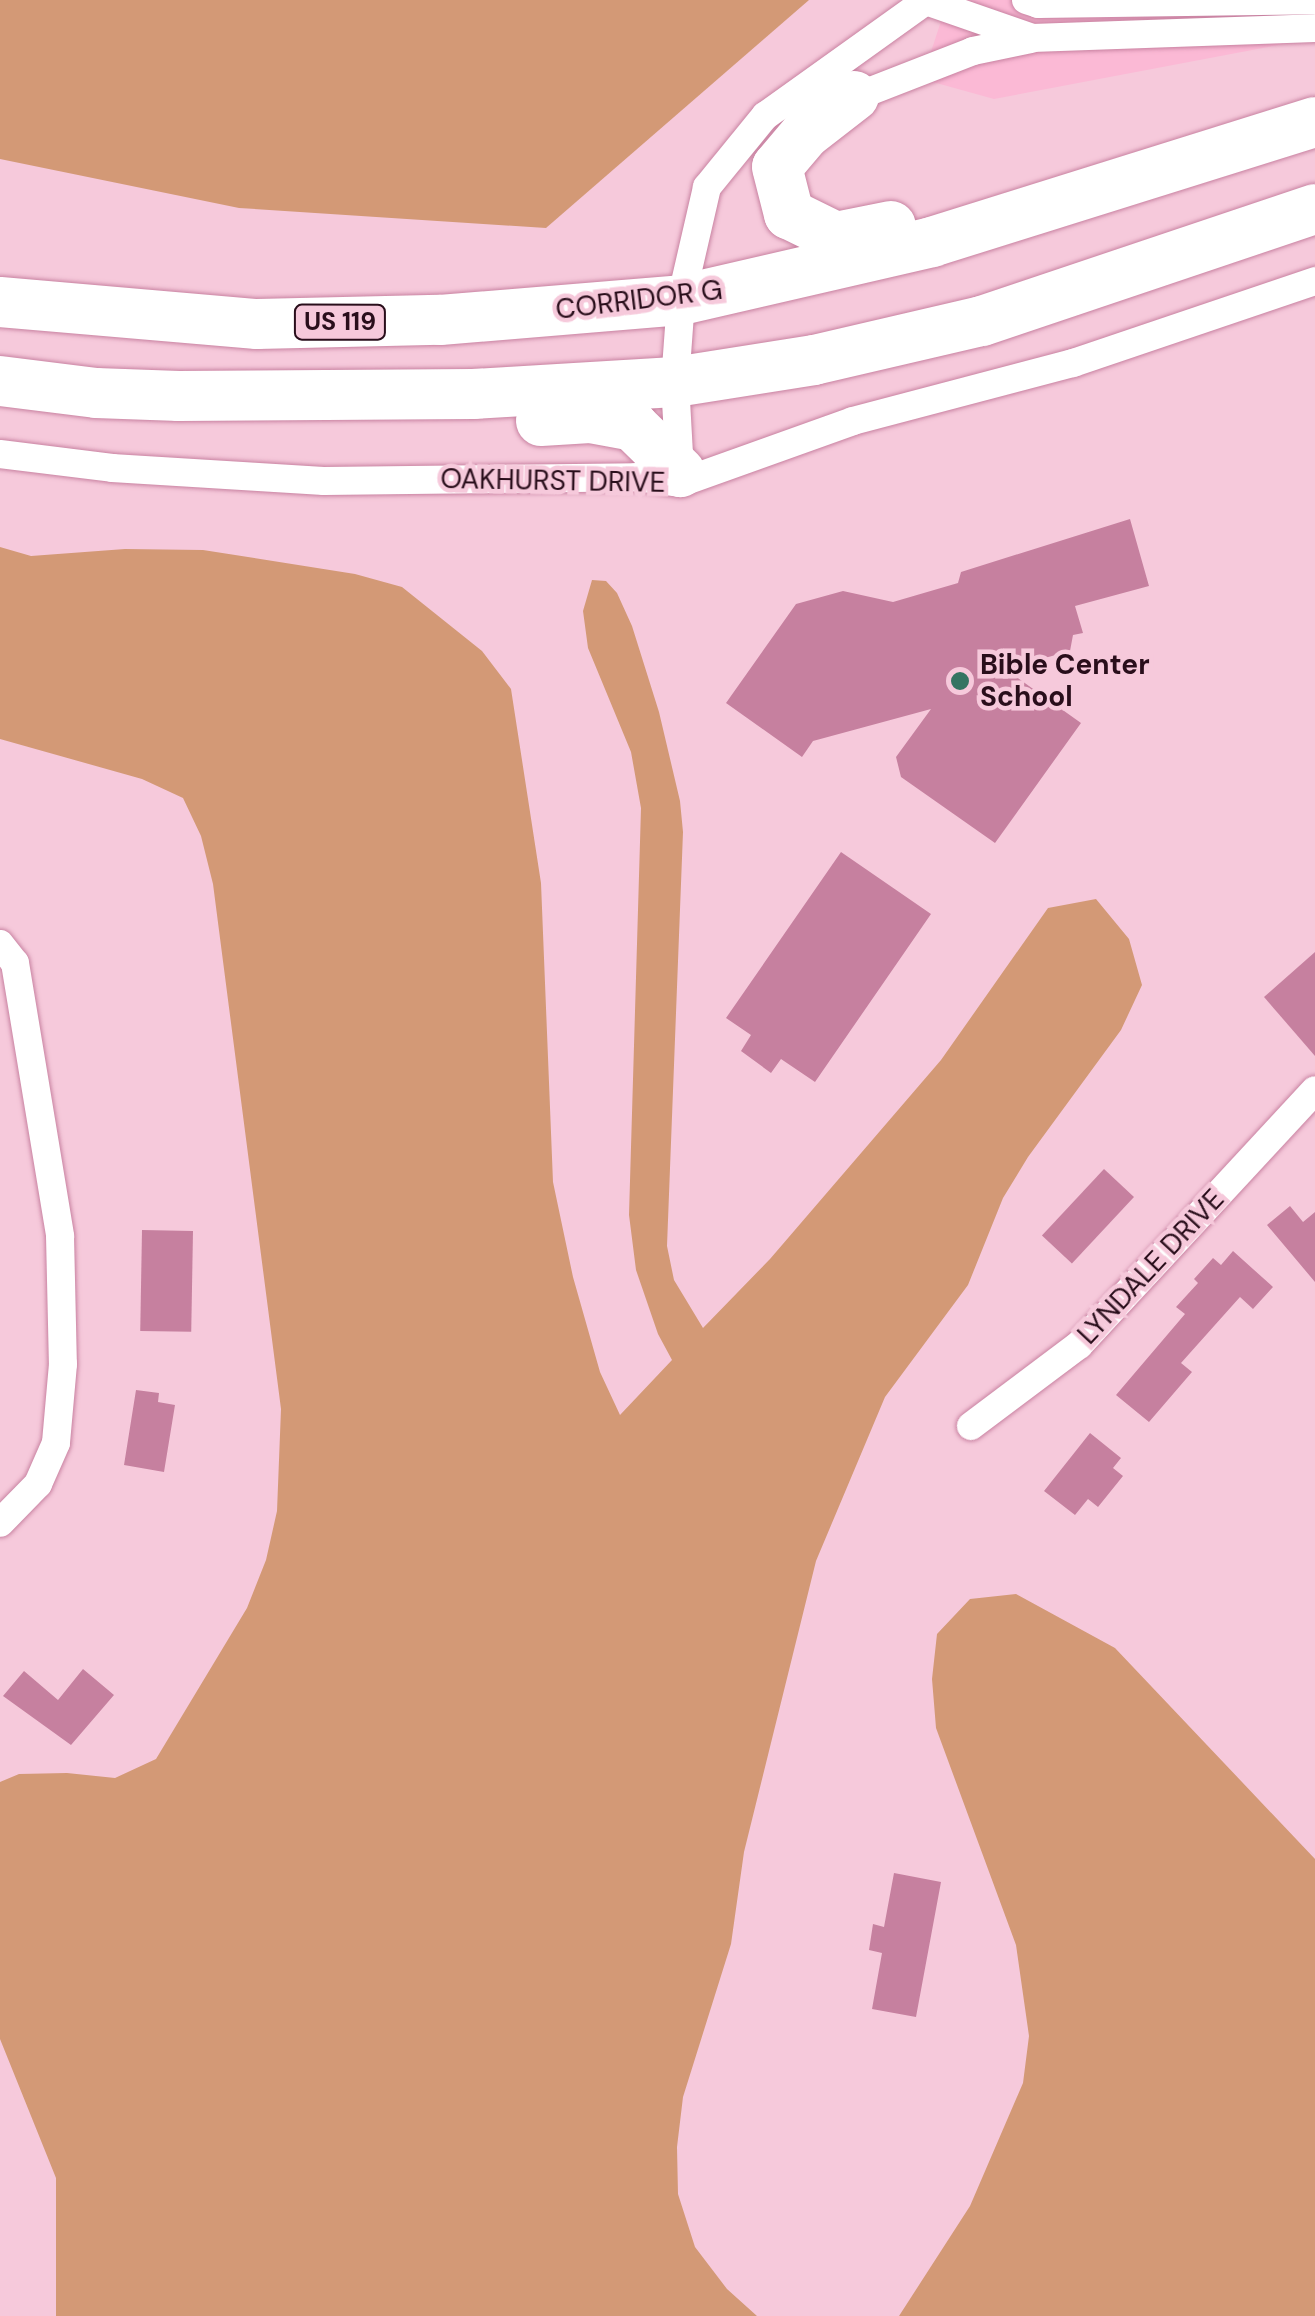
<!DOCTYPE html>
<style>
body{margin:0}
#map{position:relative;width:1315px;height:2316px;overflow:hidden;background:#f6c9db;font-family:"DM Sans",sans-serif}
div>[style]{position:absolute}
.built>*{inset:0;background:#fbb9d5}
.forest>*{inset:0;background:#d39976}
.building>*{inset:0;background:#c6809f;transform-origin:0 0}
.roads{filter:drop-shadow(0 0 2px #c882a1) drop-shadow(0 0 2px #c882a1)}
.street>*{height:28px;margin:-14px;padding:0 14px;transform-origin:14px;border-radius:14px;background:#fff}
.highway>*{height:50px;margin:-25px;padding:0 25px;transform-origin:25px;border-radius:25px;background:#fff}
.dots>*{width:28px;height:28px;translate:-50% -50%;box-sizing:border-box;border:5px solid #f6c9db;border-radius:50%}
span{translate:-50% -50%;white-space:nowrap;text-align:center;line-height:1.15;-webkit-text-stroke:9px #f6c9db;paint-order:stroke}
.shield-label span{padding:2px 8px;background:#f6c9db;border:2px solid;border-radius:8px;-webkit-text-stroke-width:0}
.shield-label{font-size:25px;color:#290e1b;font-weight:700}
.street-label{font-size:28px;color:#290e1b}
.poi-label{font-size:28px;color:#290e1b;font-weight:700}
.left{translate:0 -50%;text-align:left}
</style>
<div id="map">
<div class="built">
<i style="clip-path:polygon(948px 0,1315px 0,1315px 38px,994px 99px,922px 79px)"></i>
</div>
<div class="forest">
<i style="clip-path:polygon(0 0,809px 0,546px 228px,239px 208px,0 159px)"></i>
<i style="clip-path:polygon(0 547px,31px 556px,125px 549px,203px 550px,355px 574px,402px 587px,482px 651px,511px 689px,541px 883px,553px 1182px,573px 1277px,600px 1372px,620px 1415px,672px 1360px,658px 1334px,636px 1270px,629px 1215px,641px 808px,631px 752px,588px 648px,583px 611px,592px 580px,606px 581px,617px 593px,632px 626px,659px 712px,680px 801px,683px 832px,667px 1246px,674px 1280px,703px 1328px,770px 1259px,941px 1060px,1048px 908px,1096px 899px,1129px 939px,1142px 985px,1121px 1030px,1028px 1157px,1003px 1198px,968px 1285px,885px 1397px,816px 1561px,744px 1852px,731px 1944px,683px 2097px,677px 2147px,678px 2194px,695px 2247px,727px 2289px,757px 2316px,56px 2316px,56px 2178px,0 2039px,0 1782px,19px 1774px,67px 1773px,115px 1778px,156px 1759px,247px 1608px,266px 1560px,277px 1511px,281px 1409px,213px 884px,201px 836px,183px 798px,142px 779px,0 739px)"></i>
<i style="clip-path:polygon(1016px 1594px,1115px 1648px,1315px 1859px,1315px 2316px,899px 2316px,970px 2206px,1023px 2083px,1029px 2036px,1016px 1945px,936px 1728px,932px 1679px,937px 1634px,970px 1599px)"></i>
</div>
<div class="building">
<i style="clip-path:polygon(1130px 519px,1149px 586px,1075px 606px,1083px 633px,1073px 635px,1070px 651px,1005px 669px,1081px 723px,995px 843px,901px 777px,896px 757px,931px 709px,813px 741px,802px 757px,726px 703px,796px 604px,843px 591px,893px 602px,958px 583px,961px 572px)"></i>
<i style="clip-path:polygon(841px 852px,931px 914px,815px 1082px,781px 1059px,771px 1073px,741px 1051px,751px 1035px,726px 1018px)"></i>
<i style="clip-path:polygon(1315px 952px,1315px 1056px,1264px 997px)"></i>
<i style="left:1104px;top:1169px;width:41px;height:91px;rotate:43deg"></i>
<i style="clip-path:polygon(1290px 1206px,1303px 1222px,1315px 1212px,1315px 1282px,1267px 1225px)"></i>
<i style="left:142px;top:1230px;width:51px;height:101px;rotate:1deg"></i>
<i style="clip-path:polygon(1233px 1251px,1273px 1287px,1253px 1309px,1240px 1297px,1181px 1363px,1192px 1372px,1149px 1422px,1116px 1395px,1185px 1314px,1176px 1307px,1198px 1283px,1194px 1279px,1213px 1258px,1221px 1265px)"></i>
<i style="clip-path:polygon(136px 1390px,159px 1393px,158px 1402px,175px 1405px,164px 1472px,124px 1465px)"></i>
<i style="clip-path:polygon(1090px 1433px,1121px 1458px,1113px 1468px,1123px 1476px,1098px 1507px,1088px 1499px,1075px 1515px,1044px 1491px)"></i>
<i style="clip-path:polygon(83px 1669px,114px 1695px,71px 1745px,3px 1696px,24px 1671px,58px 1700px)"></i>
<i style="clip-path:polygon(894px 1873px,941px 1882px,916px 2017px,872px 2009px,882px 1953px,869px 1950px,873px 1924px,884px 1927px)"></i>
</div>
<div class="roads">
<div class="street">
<i style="left:1026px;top:0;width:13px;rotate:18deg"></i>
<i style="left:1038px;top:4px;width:277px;rotate:-0.8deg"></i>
<i style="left:926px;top:1px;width:112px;rotate:19.2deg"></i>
<i style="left:1032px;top:38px;width:283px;rotate:-2deg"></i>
<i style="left:845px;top:101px;width:137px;rotate:-21.3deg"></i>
<i style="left:973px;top:51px;width:59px;rotate:-11.7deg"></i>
<i style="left:0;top:454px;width:113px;rotate:7.1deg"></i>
<i style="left:112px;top:468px;width:212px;rotate:3.5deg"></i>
<i style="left:324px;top:481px;width:312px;rotate:-0.7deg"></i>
<i style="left:636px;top:477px;width:44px;rotate:7.8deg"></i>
<i style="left:680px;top:483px;width:184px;rotate:-19.7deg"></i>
<i style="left:853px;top:421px;width:228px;rotate:-14.8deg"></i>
<i style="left:1073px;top:363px;width:256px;rotate:-18.7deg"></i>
<i style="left:680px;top:472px;width:90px;rotate:-93.2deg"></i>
<i style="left:675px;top:382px;width:82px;rotate:-85.8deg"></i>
<i style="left:681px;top:300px;width:116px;rotate:-77deg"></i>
<i style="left:707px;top:187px;width:92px;rotate:-50.8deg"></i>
<i style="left:765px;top:116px;width:199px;rotate:-35.6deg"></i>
<i style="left:0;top:944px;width:24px;rotate:52deg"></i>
<i style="left:15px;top:963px;width:277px;rotate:80.6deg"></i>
<i style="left:60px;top:1236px;width:128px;rotate:88.7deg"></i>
<i style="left:63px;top:1364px;width:79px;rotate:95.1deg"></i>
<i style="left:56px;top:1443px;width:45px;rotate:113.7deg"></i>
<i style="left:38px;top:1484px;width:54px;rotate:134.3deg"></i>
<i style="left:971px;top:1426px;width:135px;rotate:-36.9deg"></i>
<i style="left:1079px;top:1345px;width:347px;rotate:-47.2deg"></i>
</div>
<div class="highway">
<i style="left:854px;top:96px;width:62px;rotate:142.2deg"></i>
<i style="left:805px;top:134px;width:43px;rotate:130.3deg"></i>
<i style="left:777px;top:167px;width:49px;rotate:75.7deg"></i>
<i style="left:789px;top:214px;width:52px;rotate:26.1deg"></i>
<i style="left:836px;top:237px;width:56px;rotate:-11.3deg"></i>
<i style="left:0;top:302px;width:258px;rotate:4.9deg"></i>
<i style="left:257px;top:324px;width:183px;rotate:-1.3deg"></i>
<i style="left:440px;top:320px;width:242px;rotate:-4.7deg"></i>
<i style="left:681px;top:300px;width:258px;rotate:-13deg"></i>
<i style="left:932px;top:242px;width:401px;rotate:-17.4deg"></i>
<i style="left:0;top:381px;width:97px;rotate:7.1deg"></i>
<i style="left:96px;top:393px;width:83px;rotate:2.1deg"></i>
<i style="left:179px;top:396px;width:294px;rotate:-0.4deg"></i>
<i style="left:473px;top:394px;width:202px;rotate:-3.4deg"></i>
<i style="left:675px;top:382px;width:141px;rotate:-9deg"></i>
<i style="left:814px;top:360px;width:172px;rotate:-13.1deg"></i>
<i style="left:982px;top:321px;width:351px;rotate:-18.6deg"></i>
<i style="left:541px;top:421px;width:49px;rotate:-3.5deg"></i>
<i style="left:590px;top:418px;width:44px;rotate:10.5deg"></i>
<i style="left:633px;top:426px;width:66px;rotate:44.4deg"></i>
</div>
</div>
<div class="dots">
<i style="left:960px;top:681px;background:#357462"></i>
</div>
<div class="shield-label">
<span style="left:340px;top:322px">US 119</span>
</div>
<div class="street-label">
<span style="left:639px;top:300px;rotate:-7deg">CORRIDOR G</span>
<span style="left:553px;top:481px;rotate:1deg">OAKHURST DRIVE</span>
<span style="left:1151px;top:1267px;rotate:-47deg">LYNDALE DRIVE</span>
</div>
<div class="poi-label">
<span class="left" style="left:980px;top:681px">Bible Center<br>School</span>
</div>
</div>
